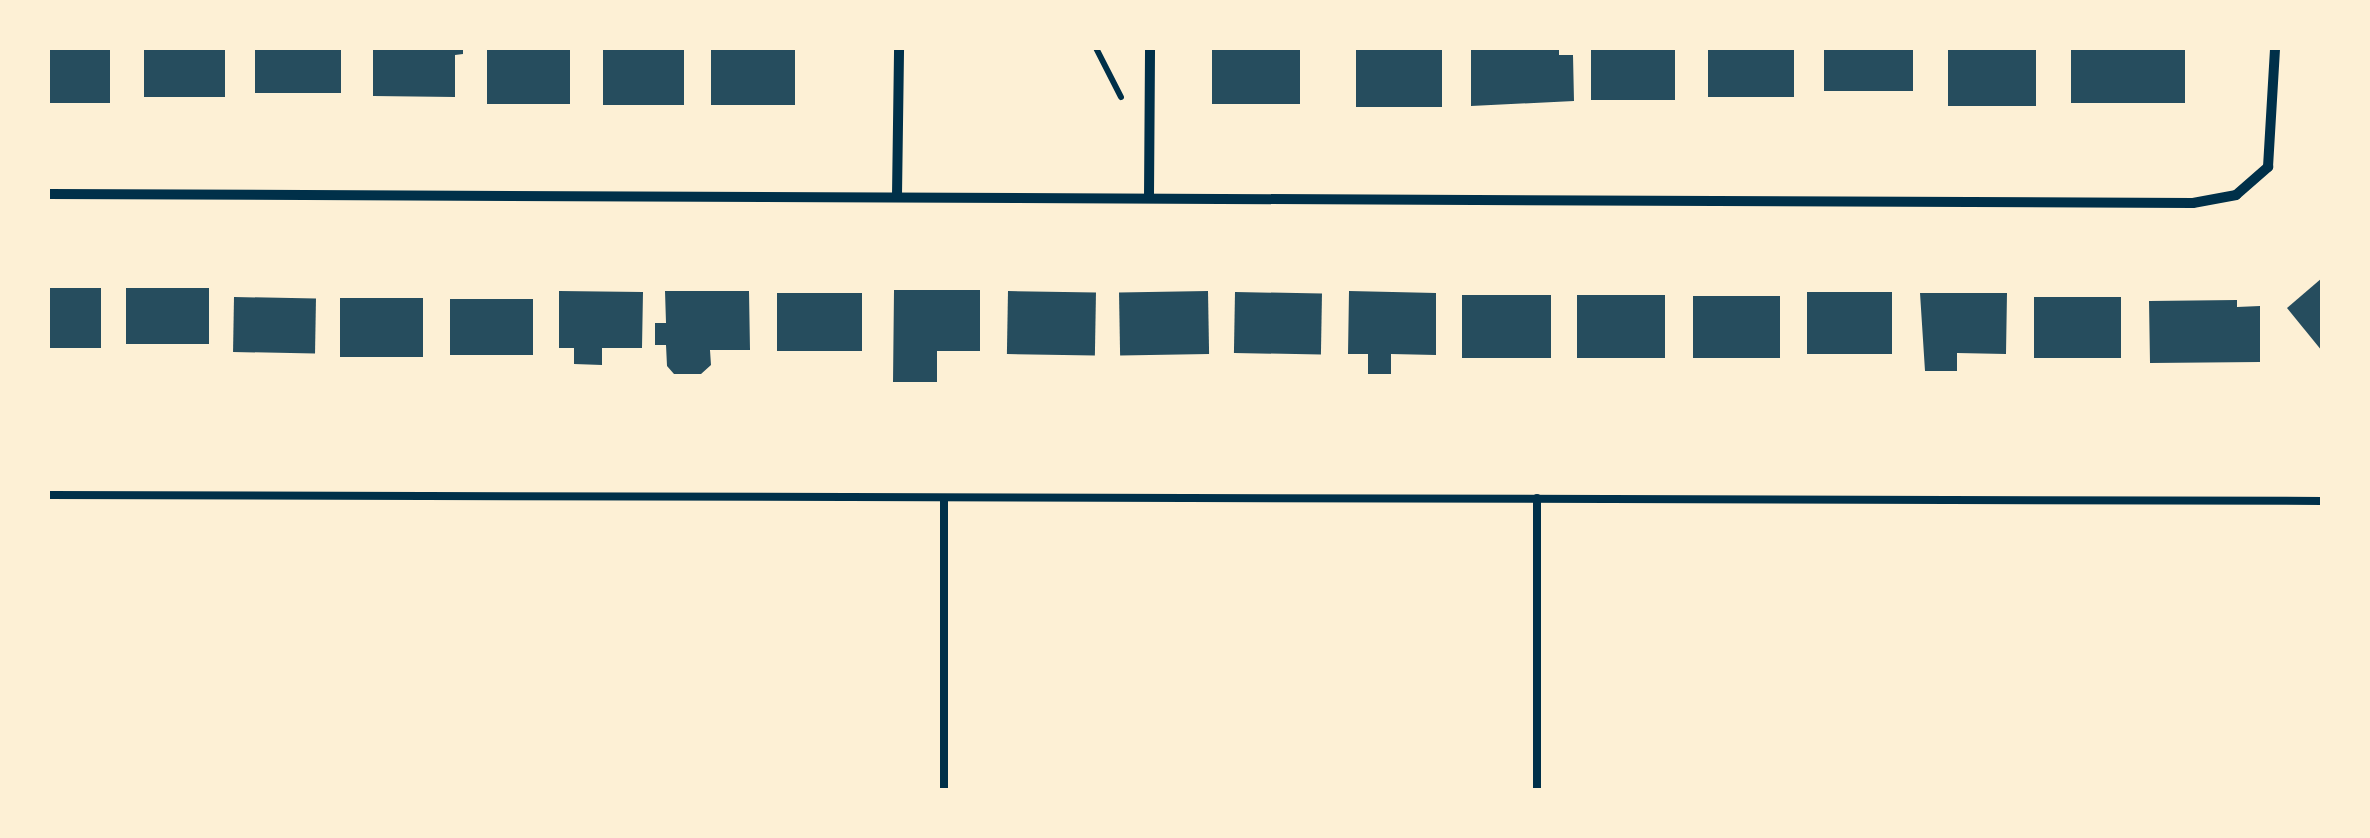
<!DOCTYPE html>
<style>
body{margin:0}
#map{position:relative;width:2370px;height:838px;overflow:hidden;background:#fdf0d5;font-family:"Space Grotesk",sans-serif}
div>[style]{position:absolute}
.building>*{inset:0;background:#264d5e;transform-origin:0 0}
.path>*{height:6px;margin:-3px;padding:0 3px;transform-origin:3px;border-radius:3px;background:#003049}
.service>*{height:8px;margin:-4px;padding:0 4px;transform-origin:4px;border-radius:4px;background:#003049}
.minor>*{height:10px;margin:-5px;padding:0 5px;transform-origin:5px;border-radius:5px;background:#003049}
span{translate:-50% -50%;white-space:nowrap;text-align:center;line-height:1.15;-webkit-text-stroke:10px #fdf0d5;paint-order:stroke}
.frame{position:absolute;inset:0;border:50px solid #fdf0d5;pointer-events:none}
</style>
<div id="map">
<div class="building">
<i style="left:48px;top:48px;width:62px;height:55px"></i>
<i style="left:144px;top:48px;width:81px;height:49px"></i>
<i style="left:255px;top:48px;width:86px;height:45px"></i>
<i style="clip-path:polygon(373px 48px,463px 48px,463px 54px,455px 55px,455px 97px,373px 96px)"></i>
<i style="left:487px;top:48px;width:83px;height:56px"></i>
<i style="left:603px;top:48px;width:81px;height:57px"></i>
<i style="left:711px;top:48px;width:84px;height:57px"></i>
<i style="left:1212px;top:48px;width:88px;height:56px"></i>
<i style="left:1356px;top:48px;width:86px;height:59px"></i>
<i style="clip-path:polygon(1471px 48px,1559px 48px,1559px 55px,1573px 55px,1574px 101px,1471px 106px)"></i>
<i style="left:1591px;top:48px;width:84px;height:52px"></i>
<i style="left:1708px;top:48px;width:86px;height:49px"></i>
<i style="left:1824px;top:48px;width:89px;height:43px"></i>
<i style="left:1948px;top:48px;width:88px;height:58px"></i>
<i style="left:2071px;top:48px;width:114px;height:55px"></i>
<i style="clip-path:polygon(2322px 278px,2322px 351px,2287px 308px)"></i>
<i style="left:101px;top:288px;width:60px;height:53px;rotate:90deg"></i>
<i style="left:126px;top:288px;width:83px;height:56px"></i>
<i style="clip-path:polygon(894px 290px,980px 290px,980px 351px,937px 351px,937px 382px,893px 382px)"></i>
<i style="clip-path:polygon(559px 291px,643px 292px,642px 348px,602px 348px,602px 365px,574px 364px,574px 348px,559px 348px)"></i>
<i style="clip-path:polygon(665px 291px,749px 291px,750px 350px,710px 350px,711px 365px,701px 374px,674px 374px,667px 366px,666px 345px,655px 345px,655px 323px,666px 323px)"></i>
<i style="left:1008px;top:291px;width:88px;height:63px;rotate:1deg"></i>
<i style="left:1208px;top:291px;width:63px;height:89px;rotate:89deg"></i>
<i style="clip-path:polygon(1349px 291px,1436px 293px,1436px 355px,1391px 354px,1391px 374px,1368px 374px,1368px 354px,1348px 354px)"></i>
<i style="left:1235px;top:292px;width:87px;height:61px;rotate:1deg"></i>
<i style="left:1807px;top:292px;width:85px;height:62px"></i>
<i style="left:777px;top:293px;width:85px;height:58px"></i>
<i style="clip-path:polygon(1920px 293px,2007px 293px,2006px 354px,1957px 353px,1957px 371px,1925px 371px)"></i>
<i style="left:1551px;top:295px;width:63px;height:89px;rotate:90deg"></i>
<i style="left:1577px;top:295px;width:88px;height:63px"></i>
<i style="left:1780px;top:296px;width:62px;height:87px;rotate:90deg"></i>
<i style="left:234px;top:297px;width:82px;height:55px;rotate:1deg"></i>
<i style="left:2034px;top:297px;width:87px;height:61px"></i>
<i style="left:423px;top:298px;width:59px;height:83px;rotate:90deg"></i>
<i style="left:450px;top:299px;width:83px;height:56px"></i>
<i style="clip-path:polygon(2237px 300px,2237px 307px,2260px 306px,2260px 362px,2150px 363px,2149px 301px)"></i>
</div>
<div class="path">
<i style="left:1096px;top:48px;width:55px;rotate:63deg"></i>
</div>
<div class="service">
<i style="left:48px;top:495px;width:2274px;rotate:0.15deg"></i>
<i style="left:944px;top:498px;width:292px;rotate:90deg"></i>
<i style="left:1537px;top:790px;width:292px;rotate:-90deg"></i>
</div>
<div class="minor">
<i style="left:48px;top:194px;width:2145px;rotate:0.24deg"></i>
<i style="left:2193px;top:203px;width:44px;rotate:-10.5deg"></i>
<i style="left:2236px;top:195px;width:43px;rotate:-41.2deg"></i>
<i style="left:2268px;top:167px;width:119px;rotate:-86.6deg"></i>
<i style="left:897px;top:196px;width:148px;rotate:-89.2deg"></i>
<i style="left:1149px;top:196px;width:148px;rotate:-89.6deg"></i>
</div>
<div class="frame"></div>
</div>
